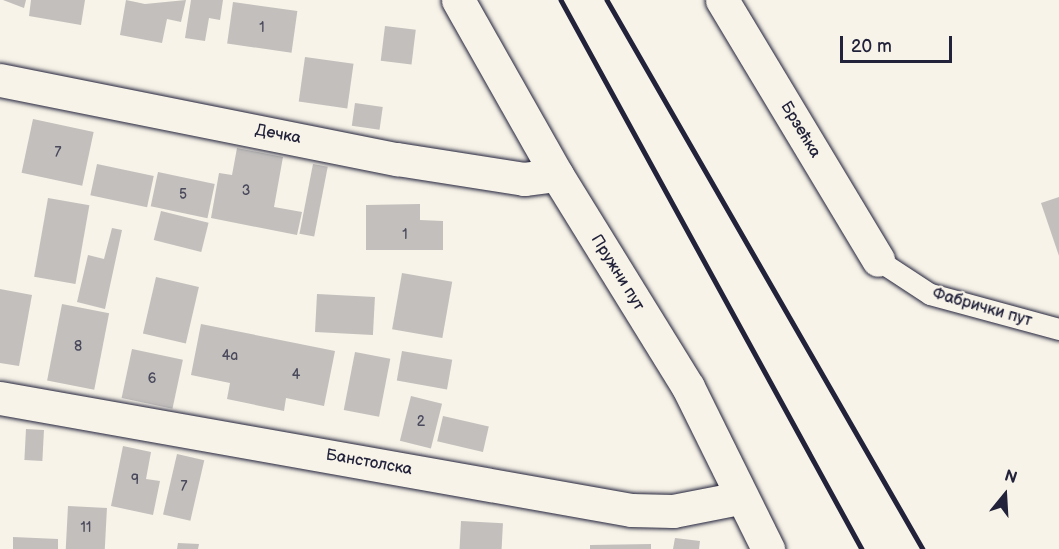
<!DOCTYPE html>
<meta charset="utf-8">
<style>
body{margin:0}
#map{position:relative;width:1059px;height:549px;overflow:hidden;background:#f7f3e8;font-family:"Balsamiq Sans",sans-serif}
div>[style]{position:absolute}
.building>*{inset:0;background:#c2bfbd;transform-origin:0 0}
.roads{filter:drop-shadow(0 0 2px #22223b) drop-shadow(0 0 2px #22223b)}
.lane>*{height:21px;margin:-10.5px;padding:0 10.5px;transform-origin:10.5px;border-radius:10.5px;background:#f7f3e8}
.street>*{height:33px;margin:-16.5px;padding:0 16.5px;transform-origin:16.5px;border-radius:16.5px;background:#f7f3e8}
.rail>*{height:4.5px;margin:-2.25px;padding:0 2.25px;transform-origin:2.25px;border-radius:2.25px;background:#22223b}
span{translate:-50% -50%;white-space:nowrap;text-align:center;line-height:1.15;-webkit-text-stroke:4.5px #f7f3e8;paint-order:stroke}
.number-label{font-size:14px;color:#4a495c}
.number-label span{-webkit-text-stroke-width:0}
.street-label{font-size:16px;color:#22223b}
.north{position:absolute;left:975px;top:465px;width:60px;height:60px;-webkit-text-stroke:4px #f7f3e8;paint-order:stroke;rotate:18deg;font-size:16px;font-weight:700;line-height:24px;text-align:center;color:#22223b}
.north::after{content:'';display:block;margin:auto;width:21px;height:27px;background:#22223b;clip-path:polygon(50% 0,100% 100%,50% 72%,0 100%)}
.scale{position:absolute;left:840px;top:36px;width:112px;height:27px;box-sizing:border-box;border:3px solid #22223b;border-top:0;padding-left:8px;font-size:18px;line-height:21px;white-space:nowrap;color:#22223b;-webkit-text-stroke:4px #f7f3e8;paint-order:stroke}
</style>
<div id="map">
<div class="building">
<i style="clip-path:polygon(3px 0,26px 0,24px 8px)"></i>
<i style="clip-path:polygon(31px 0,85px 0,81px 25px,29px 16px)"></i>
<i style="clip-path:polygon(126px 0,145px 4px,186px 0,181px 22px,167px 19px,162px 43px,120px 35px)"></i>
<i style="clip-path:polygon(191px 0,223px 0,220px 20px,209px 18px,205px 41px,185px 38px)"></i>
<i style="left:233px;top:2px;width:65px;height:42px;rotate:8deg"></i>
<i style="left:385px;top:26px;width:31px;height:35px;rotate:7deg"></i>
<i style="left:305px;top:57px;width:49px;height:45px;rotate:8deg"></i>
<i style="left:355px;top:103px;width:28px;height:23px;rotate:8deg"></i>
<i style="left:33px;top:119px;width:62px;height:55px;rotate:12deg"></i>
<i style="clip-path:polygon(237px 148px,283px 157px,274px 207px,302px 212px,297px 235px,211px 218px,219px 173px,232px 175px)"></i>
<i style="left:97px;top:164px;width:58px;height:32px;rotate:12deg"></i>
<i style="left:313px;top:164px;width:15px;height:71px;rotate:11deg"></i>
<i style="left:158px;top:172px;width:58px;height:35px;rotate:12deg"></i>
<i style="clip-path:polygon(1059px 197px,1059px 256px,1041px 203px)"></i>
<i style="left:48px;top:198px;width:42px;height:80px;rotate:10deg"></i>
<i style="clip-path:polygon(420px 204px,420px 220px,443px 221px,443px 250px,366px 250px,366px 205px)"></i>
<i style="left:161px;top:211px;width:49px;height:30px;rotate:14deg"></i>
<i style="clip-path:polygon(112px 228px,122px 230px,105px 309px,77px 302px,88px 255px,104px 259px)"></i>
<i style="left:402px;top:273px;width:51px;height:57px;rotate:10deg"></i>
<i style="left:156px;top:277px;width:44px;height:58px;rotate:13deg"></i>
<i style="clip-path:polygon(0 289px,32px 295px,19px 366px,0 363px)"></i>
<i style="left:317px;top:294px;width:58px;height:38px;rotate:3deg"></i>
<i style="left:62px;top:304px;width:48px;height:78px;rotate:11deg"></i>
<i style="clip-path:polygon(201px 324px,335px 351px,324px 406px,286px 398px,284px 411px,227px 399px,230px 383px,191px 375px)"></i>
<i style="left:132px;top:349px;width:52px;height:50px;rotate:12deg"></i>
<i style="left:402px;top:351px;width:51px;height:30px;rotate:10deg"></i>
<i style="left:355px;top:352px;width:36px;height:59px;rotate:11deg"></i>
<i style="left:411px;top:396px;width:32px;height:46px;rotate:14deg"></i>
<i style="left:443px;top:416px;width:47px;height:26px;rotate:13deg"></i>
<i style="left:26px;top:429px;width:18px;height:31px;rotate:3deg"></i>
<i style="clip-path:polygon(123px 446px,151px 452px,146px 479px,160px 481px,153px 515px,111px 506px)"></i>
<i style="left:177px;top:454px;width:28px;height:62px;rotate:13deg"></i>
<i style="left:68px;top:506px;width:39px;height:43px;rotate:3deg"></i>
<i style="left:461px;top:521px;width:42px;height:28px;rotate:3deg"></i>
<i style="clip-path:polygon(13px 537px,58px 539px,58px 549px,13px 549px)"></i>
<i style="clip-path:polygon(675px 538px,700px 541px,699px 549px,673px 549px)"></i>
<i style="clip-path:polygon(178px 543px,199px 544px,198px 549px,177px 549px)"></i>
<i style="clip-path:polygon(651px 544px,651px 549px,590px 549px,590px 545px)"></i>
</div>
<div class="roads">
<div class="lane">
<i style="left:878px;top:260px;width:62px;rotate:33.2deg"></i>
<i style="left:930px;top:294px;width:134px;rotate:15.2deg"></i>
</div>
<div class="street">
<i style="left:458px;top:0;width:201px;rotate:60.5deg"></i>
<i style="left:557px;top:175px;width:249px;rotate:58.3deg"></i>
<i style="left:688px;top:387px;width:181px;rotate:63.7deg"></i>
<i style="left:722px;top:0;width:303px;rotate:59deg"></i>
<i style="left:0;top:80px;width:405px;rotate:11.3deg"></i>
<i style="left:397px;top:159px;width:129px;rotate:8.9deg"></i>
<i style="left:524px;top:179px;width:33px;rotate:-7deg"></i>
<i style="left:0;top:398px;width:641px;rotate:10.06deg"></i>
<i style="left:631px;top:510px;width:42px;rotate:1.4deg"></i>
<i style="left:673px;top:511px;width:67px;rotate:-11.1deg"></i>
</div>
</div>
<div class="rail">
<i style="left:561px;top:0;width:626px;rotate:61.27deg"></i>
<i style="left:607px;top:0;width:633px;rotate:60.08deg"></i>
</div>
<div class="number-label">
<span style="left:262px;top:28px">1</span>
<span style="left:58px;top:153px">7</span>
<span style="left:246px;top:191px">3</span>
<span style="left:183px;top:195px">5</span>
<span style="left:405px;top:235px">1</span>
<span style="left:78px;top:347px">8</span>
<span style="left:230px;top:356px">4a</span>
<span style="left:296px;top:375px">4</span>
<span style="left:152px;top:379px">6</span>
<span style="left:421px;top:422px">2</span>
<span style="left:135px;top:480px">9</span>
<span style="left:184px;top:487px">7</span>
<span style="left:86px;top:528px">11</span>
</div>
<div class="street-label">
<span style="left:800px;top:130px;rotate:59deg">Брзећка</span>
<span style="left:278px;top:135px;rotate:11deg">Дечка</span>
<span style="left:617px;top:273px;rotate:58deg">Пружни пут</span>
<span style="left:982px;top:308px;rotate:16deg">Фабрички пут</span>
<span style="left:369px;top:463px;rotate:10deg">Банстолска</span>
</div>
<div class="north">N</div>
<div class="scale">20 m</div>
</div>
